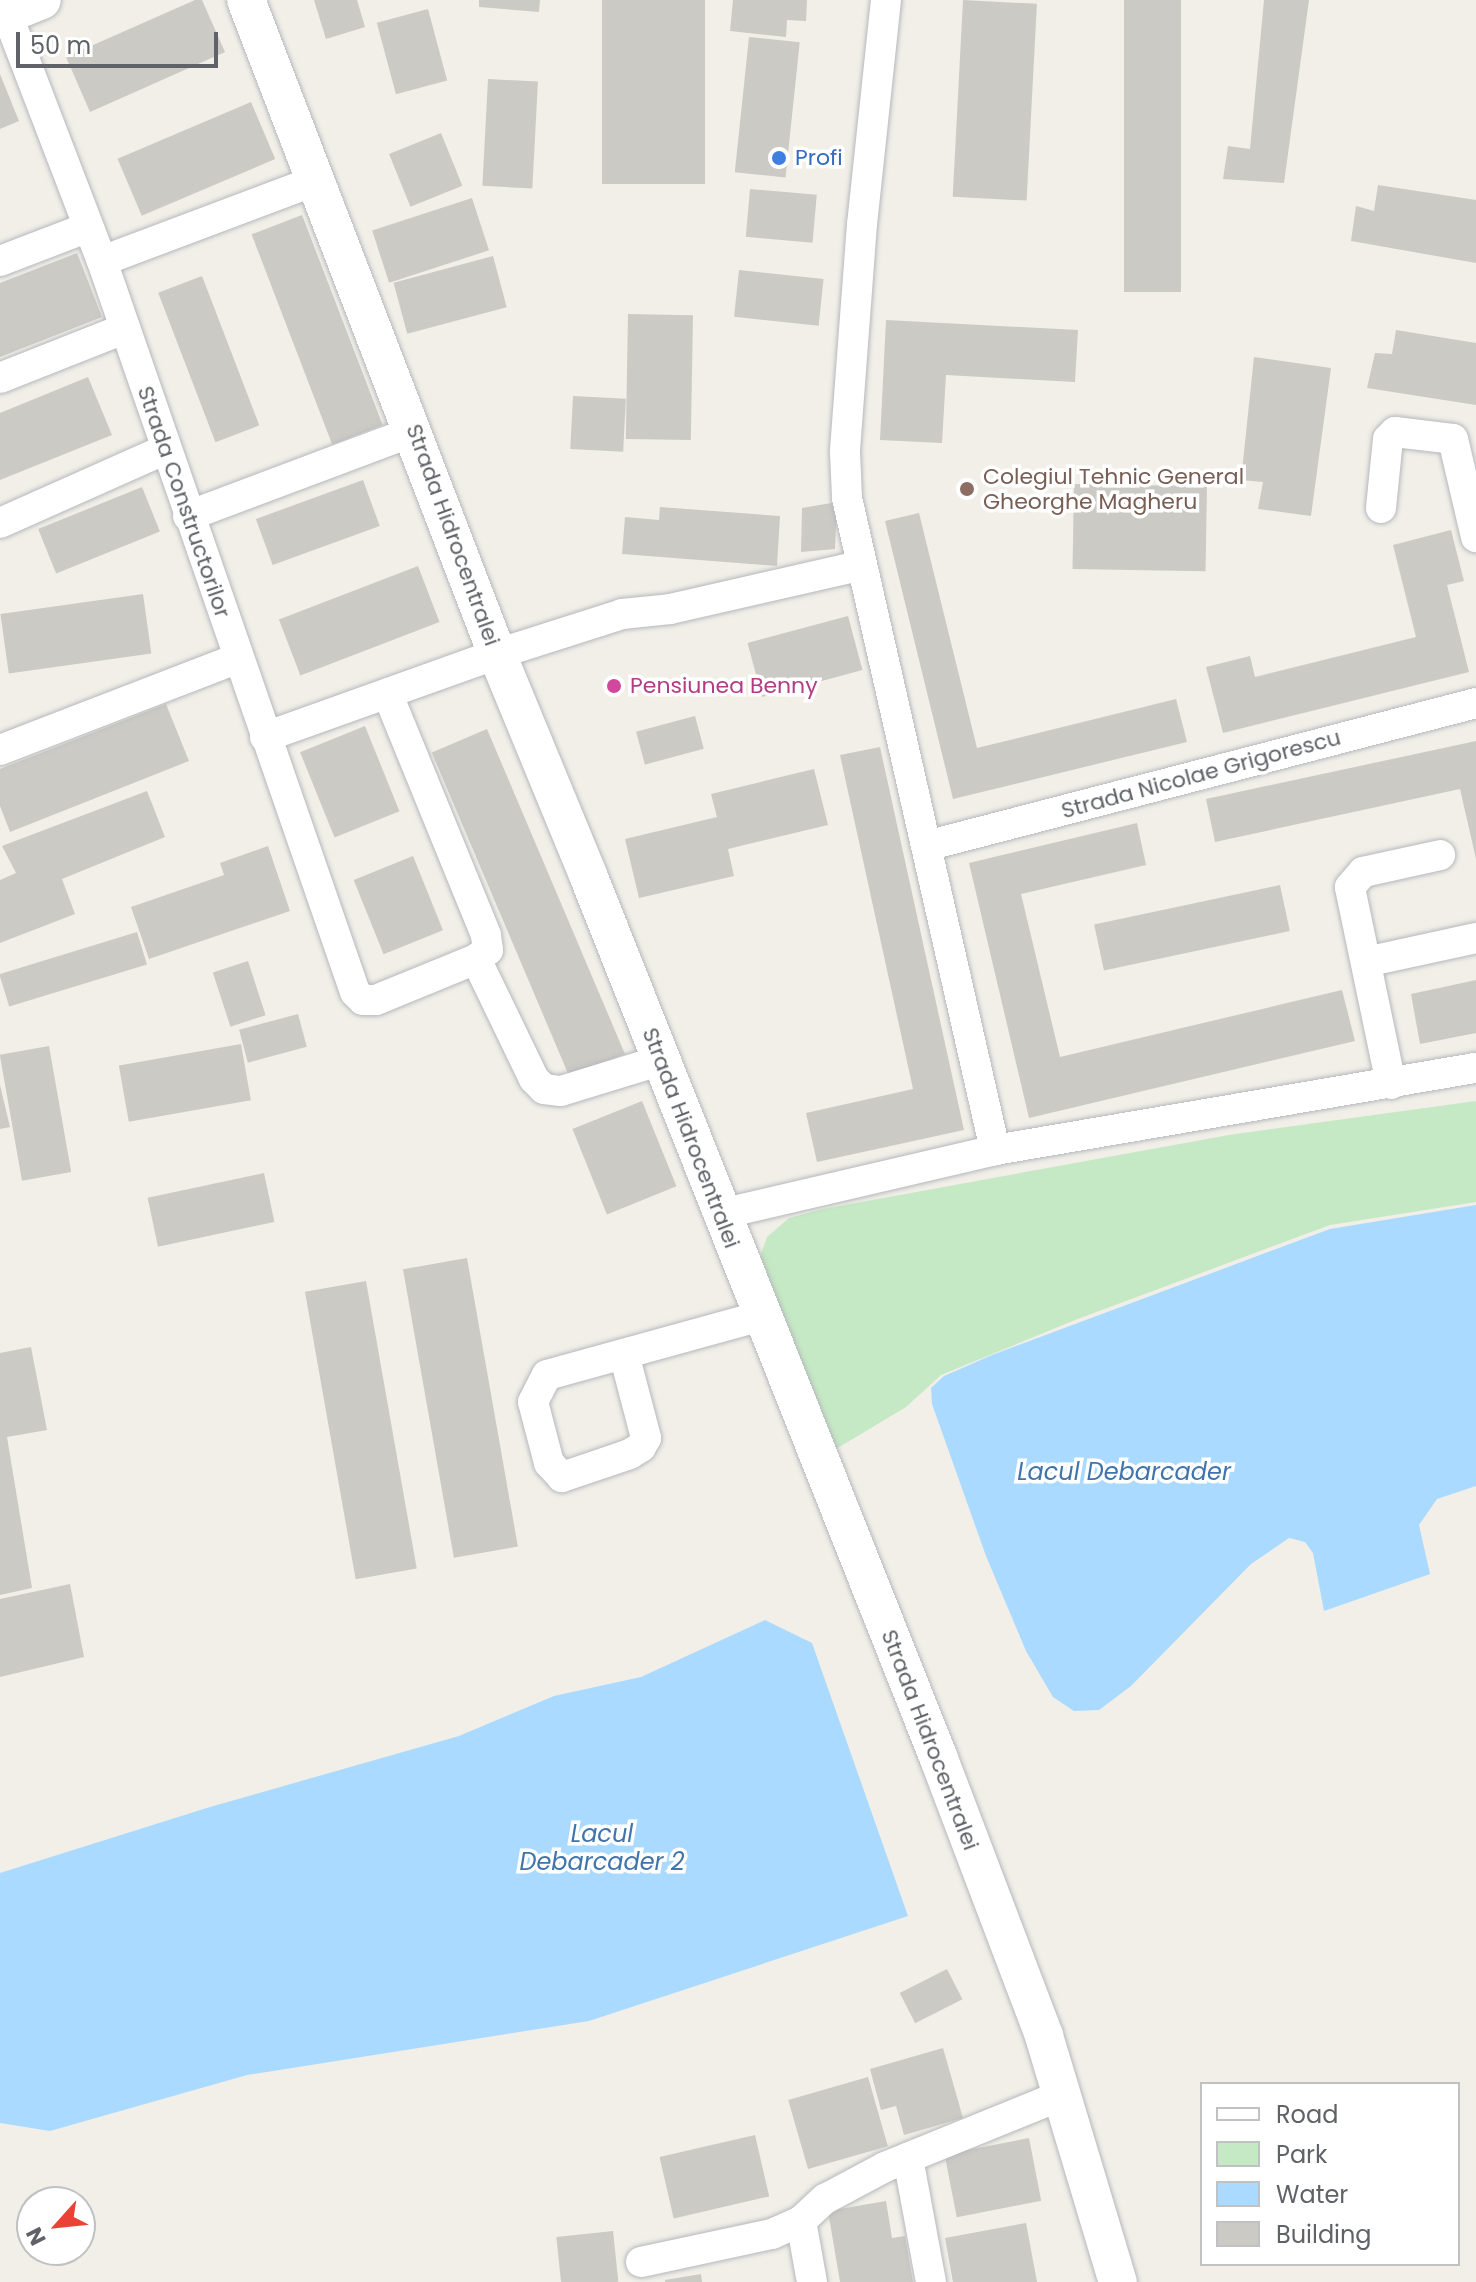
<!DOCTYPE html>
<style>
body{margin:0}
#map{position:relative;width:1476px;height:2282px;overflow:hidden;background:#f1efe8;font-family:Poppins,sans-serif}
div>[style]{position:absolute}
.green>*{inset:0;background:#c5e8c5}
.water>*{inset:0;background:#aadaff}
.building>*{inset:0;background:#cccac5;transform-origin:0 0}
.roads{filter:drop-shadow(0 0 2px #b5b8bc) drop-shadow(0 0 2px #b5b8bc)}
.minor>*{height:30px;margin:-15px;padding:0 15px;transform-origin:15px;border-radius:15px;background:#fff}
.tertiary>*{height:38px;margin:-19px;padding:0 19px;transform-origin:19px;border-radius:19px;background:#fff}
.dots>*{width:22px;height:22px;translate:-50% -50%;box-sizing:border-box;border:4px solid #fff;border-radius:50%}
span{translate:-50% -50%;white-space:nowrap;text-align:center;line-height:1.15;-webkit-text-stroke:7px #fff;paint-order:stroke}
.shop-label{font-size:22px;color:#366cbe}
.left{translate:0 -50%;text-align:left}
.education-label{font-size:22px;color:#785e54}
.street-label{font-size:22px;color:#5f6368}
.hotel-label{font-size:22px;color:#b23c85}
.water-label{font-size:24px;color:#4174aa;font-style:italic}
.legend{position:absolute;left:1200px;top:2082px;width:260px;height:184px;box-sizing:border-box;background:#fff;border:2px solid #bfc1c3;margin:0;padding:10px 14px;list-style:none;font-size:24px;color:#5f6368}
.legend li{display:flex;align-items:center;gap:16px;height:40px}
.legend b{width:40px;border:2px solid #bfc1c3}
.north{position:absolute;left:16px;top:2186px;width:80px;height:80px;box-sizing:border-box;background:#fff;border:2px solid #bfc1c3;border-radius:50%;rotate:243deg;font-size:22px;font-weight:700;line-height:32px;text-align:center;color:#5f6368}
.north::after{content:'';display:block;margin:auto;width:28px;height:36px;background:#ea4335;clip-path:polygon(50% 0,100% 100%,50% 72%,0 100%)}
.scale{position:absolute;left:16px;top:32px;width:202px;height:36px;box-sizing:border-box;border:4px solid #5f6368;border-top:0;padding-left:10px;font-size:24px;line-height:28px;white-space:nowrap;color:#5f6368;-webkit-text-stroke:6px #fff;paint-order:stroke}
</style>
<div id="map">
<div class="green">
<i style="clip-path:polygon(1476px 1101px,1476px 1202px,1330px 1225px,1075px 1320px,941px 1375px,906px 1407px,836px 1449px,764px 1277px,761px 1254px,767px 1237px,789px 1218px,823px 1209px,1229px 1135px)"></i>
</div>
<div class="water">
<i style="clip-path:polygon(1476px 1205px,1476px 1486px,1437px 1499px,1419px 1525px,1430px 1574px,1324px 1611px,1313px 1553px,1305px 1542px,1289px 1538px,1251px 1564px,1131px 1686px,1099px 1710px,1074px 1711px,1053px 1697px,1026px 1651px,986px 1556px,932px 1404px,931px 1388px,944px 1376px,992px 1355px,1330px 1229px)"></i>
<i style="clip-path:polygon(765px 1620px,812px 1643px,908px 1916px,589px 2021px,247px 2075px,50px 2131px,0 2123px,0 1873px,210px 1807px,459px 1736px,554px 1696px,641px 1677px)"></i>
</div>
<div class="building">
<i style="clip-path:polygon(195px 0,202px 0,225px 52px,90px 112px,66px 57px)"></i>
<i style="clip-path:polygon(314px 0,357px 0,365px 27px,326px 39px)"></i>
<i style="clip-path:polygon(479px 0,540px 0,539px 12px,479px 7px)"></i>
<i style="left:602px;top:0;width:103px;height:184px"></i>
<i style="clip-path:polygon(733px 0,807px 0,806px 21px,787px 20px,786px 37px,730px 31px)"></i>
<i style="left:963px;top:0;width:74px;height:197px;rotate:3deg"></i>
<i style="left:1124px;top:0;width:57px;height:292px"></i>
<i style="clip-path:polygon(1264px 0,1309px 0,1284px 183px,1223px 179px,1228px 146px,1250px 149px)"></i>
<i style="left:428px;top:9px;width:74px;height:53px;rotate:75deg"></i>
<i style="left:749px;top:37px;width:51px;height:136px;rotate:6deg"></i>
<i style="clip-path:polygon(0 74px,19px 121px,0 129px)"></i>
<i style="left:488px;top:79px;width:50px;height:107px;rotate:3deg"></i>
<i style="left:251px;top:102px;width:62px;height:145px;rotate:67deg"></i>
<i style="left:441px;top:133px;width:57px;height:56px;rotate:68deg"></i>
<i style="clip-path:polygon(1378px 185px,1476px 200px,1476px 263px,1351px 241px,1356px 206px,1374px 211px)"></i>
<i style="left:750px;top:189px;width:67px;height:48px;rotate:5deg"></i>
<i style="left:472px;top:198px;width:55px;height:105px;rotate:72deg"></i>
<i style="left:302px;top:215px;width:225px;height:54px;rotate:69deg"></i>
<i style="clip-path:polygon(77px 253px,102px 317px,0 357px,0 283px)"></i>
<i style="left:493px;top:256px;width:53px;height:103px;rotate:75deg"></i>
<i style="left:739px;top:270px;width:85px;height:47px;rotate:6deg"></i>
<i style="left:202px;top:276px;width:160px;height:47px;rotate:69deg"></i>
<i style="left:628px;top:314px;width:65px;height:125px;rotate:1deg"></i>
<i style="clip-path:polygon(886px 320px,1078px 330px,1075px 382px,946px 375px,942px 443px,880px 440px)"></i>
<i style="clip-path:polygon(1396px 330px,1476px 343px,1476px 405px,1367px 388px,1375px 353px,1392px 354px)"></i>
<i style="clip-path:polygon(1254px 357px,1331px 368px,1311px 516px,1258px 509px,1263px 482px,1241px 480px)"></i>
<i style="clip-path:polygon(88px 377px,112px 435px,0 480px,0 413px)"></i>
<i style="left:573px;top:396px;width:53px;height:53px;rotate:3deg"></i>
<i style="left:363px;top:480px;width:49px;height:114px;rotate:70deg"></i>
<i style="left:1074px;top:484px;width:133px;height:85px;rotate:1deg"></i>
<i style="left:142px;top:487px;width:48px;height:112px;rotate:68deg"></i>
<i style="clip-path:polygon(837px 502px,835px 549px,801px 552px,802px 508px)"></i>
<i style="clip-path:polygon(660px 507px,780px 516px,777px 566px,622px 554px,625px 517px,659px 520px)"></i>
<i style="clip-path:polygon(919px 513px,977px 748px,1176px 699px,1187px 742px,953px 799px,885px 521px)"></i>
<i style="clip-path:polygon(1451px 530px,1464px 581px,1447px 585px,1469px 672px,1223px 733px,1206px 667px,1250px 656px,1255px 677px,1416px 637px,1393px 545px)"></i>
<i style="left:418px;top:566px;width:60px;height:149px;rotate:69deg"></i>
<i style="left:143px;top:594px;width:60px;height:144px;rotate:82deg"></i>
<i style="left:848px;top:616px;width:56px;height:104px;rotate:75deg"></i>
<i style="clip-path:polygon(166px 704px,189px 761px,10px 832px,0 806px,0 769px)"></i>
<i style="left:695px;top:716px;width:34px;height:61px;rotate:75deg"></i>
<i style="left:365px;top:726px;width:92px;height:70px;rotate:68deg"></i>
<i style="left:487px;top:729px;width:353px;height:60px;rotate:67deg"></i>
<i style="clip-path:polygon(1476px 741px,1476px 859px,1460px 789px,1215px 842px,1206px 799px)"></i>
<i style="clip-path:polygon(880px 747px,964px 1130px,817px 1162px,806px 1113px,913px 1089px,840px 755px)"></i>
<i style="clip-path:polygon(814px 769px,828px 825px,728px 849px,734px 876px,639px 898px,625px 839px,717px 817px,711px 794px)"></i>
<i style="clip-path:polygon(147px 791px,165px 837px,62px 879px,75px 914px,0 943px,0 880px,16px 873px,2px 846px)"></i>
<i style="clip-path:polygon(1137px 823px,1146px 865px,1021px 894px,1060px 1057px,1342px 990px,1355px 1041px,1029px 1118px,969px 863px)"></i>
<i style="clip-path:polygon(268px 846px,290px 911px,149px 959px,131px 907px,224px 875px,220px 863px)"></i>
<i style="left:413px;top:856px;width:80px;height:64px;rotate:68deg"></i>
<i style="left:1280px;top:885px;width:47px;height:190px;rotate:78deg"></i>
<i style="left:137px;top:932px;width:34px;height:144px;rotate:73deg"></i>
<i style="left:248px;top:961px;width:57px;height:37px;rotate:72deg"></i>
<i style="clip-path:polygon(1476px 980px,1476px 1033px,1420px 1044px,1411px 994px)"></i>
<i style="left:298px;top:1014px;width:34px;height:61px;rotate:75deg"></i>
<i style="left:241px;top:1044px;width:57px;height:124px;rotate:80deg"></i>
<i style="left:49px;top:1046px;width:128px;height:50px;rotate:80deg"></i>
<i style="clip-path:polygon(0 1085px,10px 1127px,0 1129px)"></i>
<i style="left:642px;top:1101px;width:92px;height:75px;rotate:68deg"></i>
<i style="left:264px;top:1173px;width:50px;height:119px;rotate:78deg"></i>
<i style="left:467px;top:1258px;width:293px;height:65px;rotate:80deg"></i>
<i style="left:366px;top:1281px;width:292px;height:62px;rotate:80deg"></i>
<i style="clip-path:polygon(31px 1347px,47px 1430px,7px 1437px,32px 1588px,0 1595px,0 1353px)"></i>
<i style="clip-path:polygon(70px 1584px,84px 1657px,0 1677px,0 1599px)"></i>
<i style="left:947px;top:1969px;width:34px;height:53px;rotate:63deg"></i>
<i style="clip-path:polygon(943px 2048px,963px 2118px,904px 2135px,896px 2106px,881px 2110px,870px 2069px)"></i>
<i style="left:868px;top:2077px;width:72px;height:83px;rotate:74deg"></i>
<i style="left:755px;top:2135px;width:63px;height:98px;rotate:77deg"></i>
<i style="left:1029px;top:2138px;width:64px;height:86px;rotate:79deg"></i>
<i style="clip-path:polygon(886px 2201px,892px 2238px,905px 2236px,913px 2282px,840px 2282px,828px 2211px)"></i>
<i style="clip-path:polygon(1026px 2223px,1037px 2282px,953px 2282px,945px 2238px)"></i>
<i style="left:613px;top:2231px;width:51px;height:57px;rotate:84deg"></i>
<i style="clip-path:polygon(701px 2274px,702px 2282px,665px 2282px,665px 2280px)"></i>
</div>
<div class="roads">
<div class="minor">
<i style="left:886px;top:0;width:225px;rotate:96.1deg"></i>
<i style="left:862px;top:224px;width:229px;rotate:94.3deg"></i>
<i style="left:845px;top:452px;width:46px;rotate:87.5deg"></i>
<i style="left:847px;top:498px;width:669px;rotate:77.21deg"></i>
<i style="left:7px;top:14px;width:265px;rotate:69deg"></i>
<i style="left:102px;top:261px;width:774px;rotate:70.91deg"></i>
<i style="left:355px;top:992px;width:11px;rotate:45deg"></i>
<i style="left:363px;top:1000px;width:13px"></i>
<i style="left:376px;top:1000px;width:108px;rotate:-22.3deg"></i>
<i style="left:476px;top:959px;width:15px;rotate:-37deg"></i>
<i style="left:488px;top:950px;width:15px;rotate:-98deg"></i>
<i style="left:486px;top:935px;width:261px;rotate:-112.2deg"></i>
<i style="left:0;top:261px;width:95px;rotate:-20.9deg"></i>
<i style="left:102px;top:261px;width:230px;rotate:-20.6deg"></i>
<i style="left:0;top:378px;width:133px;rotate:-21.6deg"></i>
<i style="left:1381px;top:508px;width:69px;rotate:-84.2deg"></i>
<i style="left:1388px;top:439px;width:10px;rotate:-45deg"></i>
<i style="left:1395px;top:432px;width:58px;rotate:6.9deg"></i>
<i style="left:1453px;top:439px;width:101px;rotate:76.8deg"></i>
<i style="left:188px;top:516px;width:241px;rotate:-20.6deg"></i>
<i style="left:0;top:523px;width:182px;rotate:-24deg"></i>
<i style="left:265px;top:737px;width:246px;rotate:-19.7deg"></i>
<i style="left:497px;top:654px;width:131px;rotate:-17.7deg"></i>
<i style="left:622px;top:614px;width:48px;rotate:-5.9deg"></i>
<i style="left:670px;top:609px;width:195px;rotate:-12.8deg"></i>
<i style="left:0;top:750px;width:255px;rotate:-21.1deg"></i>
<i style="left:926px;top:846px;width:568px;rotate:-14.57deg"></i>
<i style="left:476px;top:959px;width:133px;rotate:64.2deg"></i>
<i style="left:534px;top:1079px;width:14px;rotate:45deg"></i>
<i style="left:544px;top:1089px;width:17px;rotate:7deg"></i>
<i style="left:561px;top:1091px;width:106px;rotate:-17.1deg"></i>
<i style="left:1366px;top:962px;width:113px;rotate:-12.3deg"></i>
<i style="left:1391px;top:1084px;width:201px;rotate:-101.8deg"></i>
<i style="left:1350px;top:887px;width:20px;rotate:-49deg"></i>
<i style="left:1363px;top:872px;width:79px;rotate:-12.4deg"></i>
<i style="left:721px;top:1214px;width:281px;rotate:-13.1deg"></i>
<i style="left:995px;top:1150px;width:488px;rotate:-9.7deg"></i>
<i style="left:624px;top:1354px;width:87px;rotate:75.3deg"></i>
<i style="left:646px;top:1438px;width:10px;rotate:119deg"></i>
<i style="left:641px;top:1447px;width:13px;rotate:148deg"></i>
<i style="left:630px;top:1454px;width:72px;rotate:161.3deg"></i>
<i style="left:562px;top:1477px;width:19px;rotate:-133deg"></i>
<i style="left:549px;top:1463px;width:63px;rotate:-104.7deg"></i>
<i style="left:533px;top:1402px;width:30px;rotate:-63deg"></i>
<i style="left:547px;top:1375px;width:222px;rotate:-15.4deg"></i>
<i style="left:908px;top:2158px;width:126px;rotate:79.5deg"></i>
<i style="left:801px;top:2221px;width:62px;rotate:79.8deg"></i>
<i style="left:641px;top:2262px;width:134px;rotate:-12.1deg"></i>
<i style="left:772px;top:2234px;width:32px;rotate:-24deg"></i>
<i style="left:801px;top:2221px;width:33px;rotate:-43deg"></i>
<i style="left:825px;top:2199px;width:68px;rotate:-28.1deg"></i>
<i style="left:885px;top:2167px;width:191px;rotate:-22.1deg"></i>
</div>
<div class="tertiary">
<i style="left:246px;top:0;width:701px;rotate:69deg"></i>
<i style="left:497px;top:654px;width:239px;rotate:67.6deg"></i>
<i style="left:588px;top:875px;width:951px;rotate:68.34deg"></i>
<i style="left:939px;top:1759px;width:296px;rotate:69.2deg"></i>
<i style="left:1044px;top:2036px;width:257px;rotate:73.3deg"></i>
<i style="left:0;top:17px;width:45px;rotate:-22deg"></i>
</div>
</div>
<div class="dots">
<i style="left:779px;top:158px;background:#3f7fe0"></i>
<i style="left:967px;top:489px;background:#8d6e63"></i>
<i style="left:614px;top:686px;background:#d1479c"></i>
</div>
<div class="shop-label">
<span class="left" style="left:795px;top:158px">Profi</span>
</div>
<div class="education-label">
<span class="left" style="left:983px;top:489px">Colegiul Tehnic General<br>Gheorghe Magheru</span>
</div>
<div class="street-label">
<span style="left:184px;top:502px;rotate:71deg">Strada Constructorilor</span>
<span style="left:453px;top:535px;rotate:70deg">Strada Hidrocentralei</span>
<span style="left:1201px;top:774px;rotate:-15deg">Strada Nicolae Grigorescu</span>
<span style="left:691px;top:1138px;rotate:69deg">Strada Hidrocentralei</span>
<span style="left:930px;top:1740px;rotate:69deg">Strada Hidrocentralei</span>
</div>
<div class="hotel-label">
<span class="left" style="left:630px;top:686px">Pensiunea Benny</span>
</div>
<div class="water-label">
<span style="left:1124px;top:1472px">Lacul Debarcader</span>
<span style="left:602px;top:1848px">Lacul<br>Debarcader 2</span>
</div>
<ul class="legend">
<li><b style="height:10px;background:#fff"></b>Road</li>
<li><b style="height:22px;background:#c5e8c5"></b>Park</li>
<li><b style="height:22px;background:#aadaff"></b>Water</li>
<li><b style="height:22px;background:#cccac5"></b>Building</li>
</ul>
<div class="north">N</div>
<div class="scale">50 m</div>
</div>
